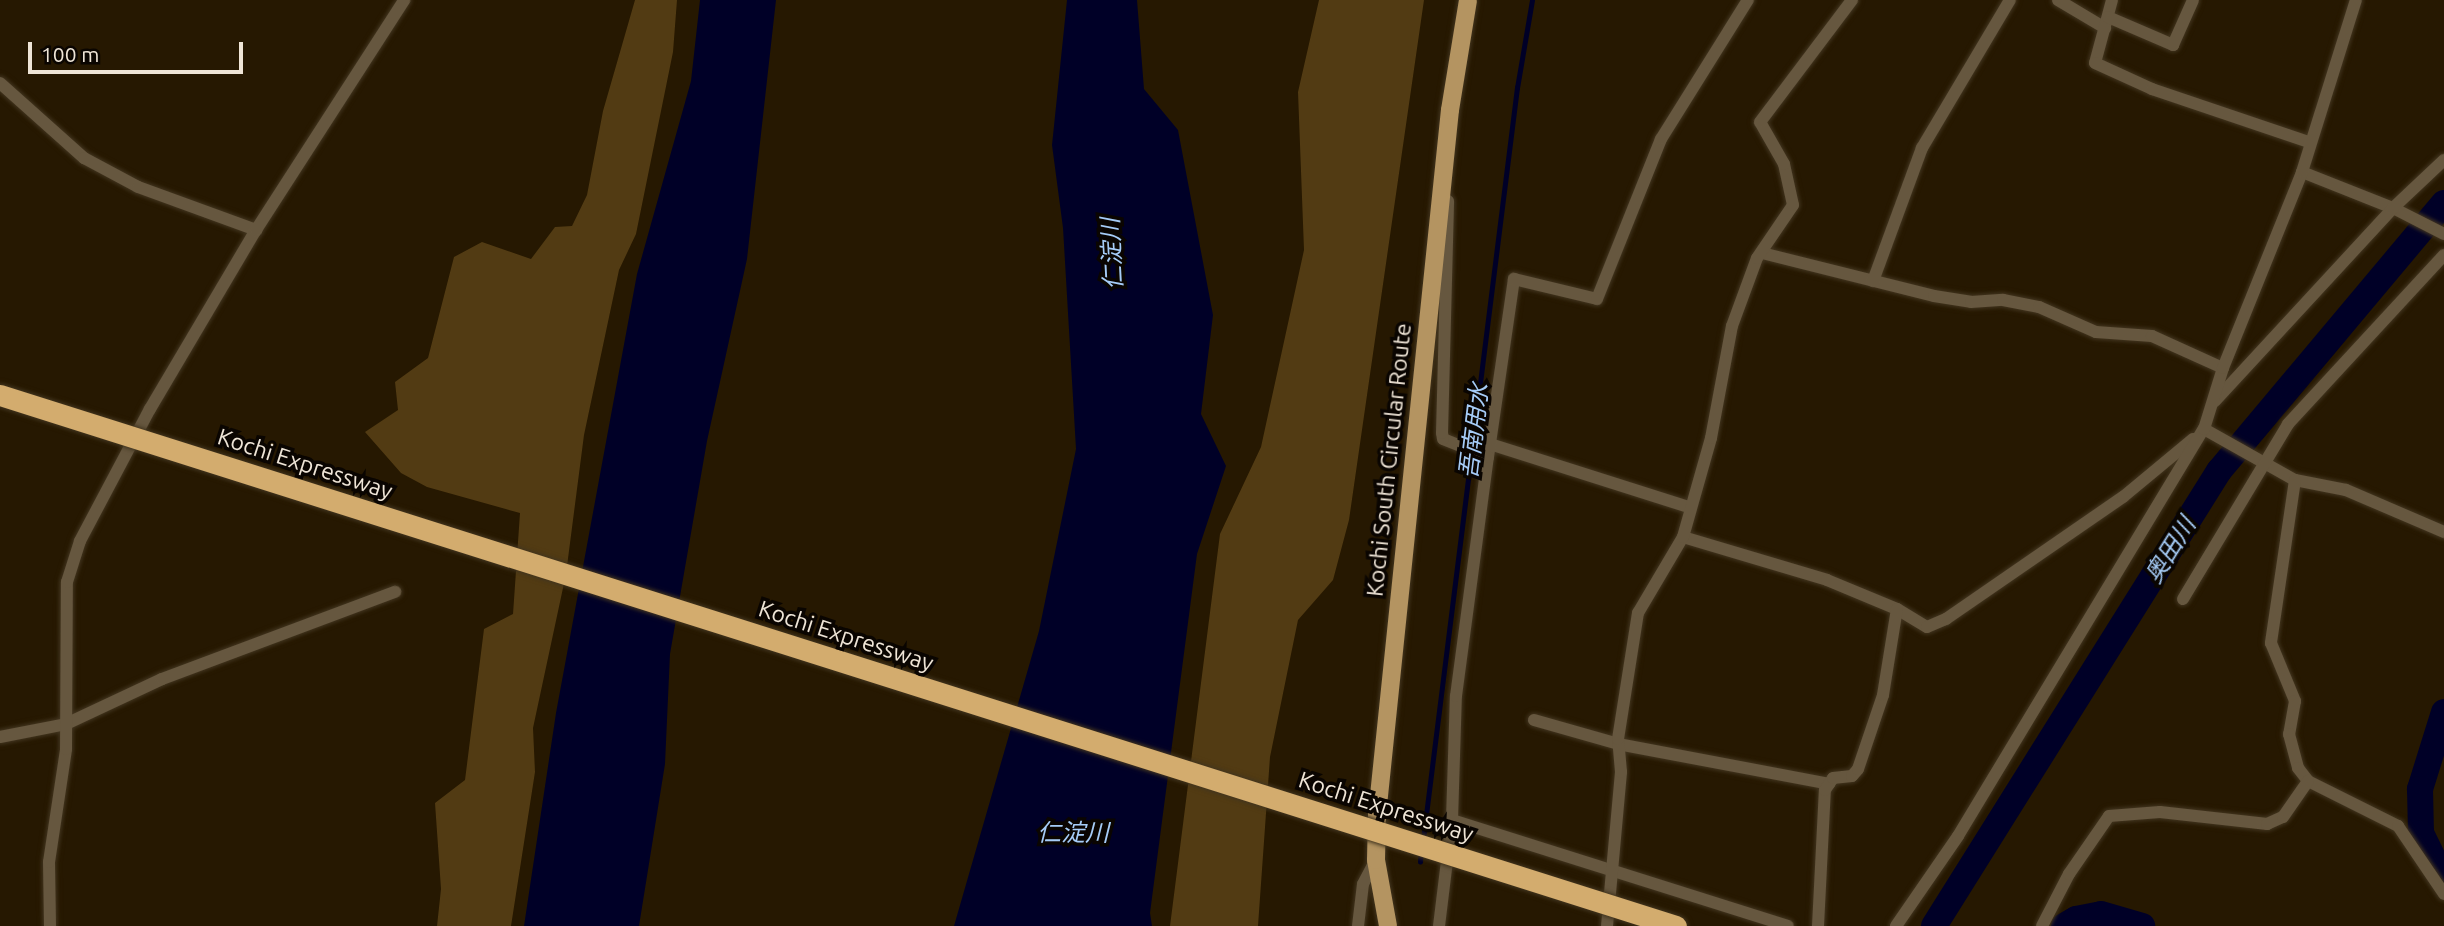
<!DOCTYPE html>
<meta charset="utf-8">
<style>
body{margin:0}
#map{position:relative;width:2444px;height:926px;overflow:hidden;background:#261801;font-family:Ubuntu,"Noto Sans JP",sans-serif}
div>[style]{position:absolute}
.green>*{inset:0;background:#523b13}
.water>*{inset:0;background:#000027}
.stream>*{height:4.5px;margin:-2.25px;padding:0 2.25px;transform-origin:2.25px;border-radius:2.25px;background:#000027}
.river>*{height:26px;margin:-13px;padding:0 13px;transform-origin:13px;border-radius:13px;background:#000027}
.roads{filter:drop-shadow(0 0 2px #42351f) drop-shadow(0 0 2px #42351f)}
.street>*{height:12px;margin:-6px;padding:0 6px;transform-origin:6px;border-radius:6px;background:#66573f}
.primary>*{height:18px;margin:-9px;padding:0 9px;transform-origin:9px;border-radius:9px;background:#b49461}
.bridges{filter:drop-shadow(0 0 2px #42351f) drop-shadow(0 0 2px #42351f)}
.highway-bridge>*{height:21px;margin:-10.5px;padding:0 10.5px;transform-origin:10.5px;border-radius:10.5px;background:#d3ac6e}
span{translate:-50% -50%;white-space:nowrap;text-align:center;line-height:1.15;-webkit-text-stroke:7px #0a0501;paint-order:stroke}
.street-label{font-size:23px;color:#efe5d7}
.water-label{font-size:24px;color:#a6ccf7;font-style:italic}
.scale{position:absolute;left:28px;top:42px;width:215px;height:32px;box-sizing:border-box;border:4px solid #efe5d7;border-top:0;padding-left:9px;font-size:21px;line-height:24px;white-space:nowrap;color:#efe5d7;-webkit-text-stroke:5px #0a0501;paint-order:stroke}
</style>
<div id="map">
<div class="green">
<i style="clip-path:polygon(635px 0,677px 0,673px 52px,636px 234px,619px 270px,584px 435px,566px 574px,533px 728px,535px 772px,511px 926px,437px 926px,441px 889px,435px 803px,465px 780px,484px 629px,513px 614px,520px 513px,427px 487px,401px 473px,365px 432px,398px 410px,395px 382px,428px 358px,454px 257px,482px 242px,531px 259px,555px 227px,572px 226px,587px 195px,603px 111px)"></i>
<i style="clip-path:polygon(1319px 0,1424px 0,1349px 520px,1333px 580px,1298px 620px,1270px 757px,1258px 926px,1170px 926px,1220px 534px,1261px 447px,1304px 250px,1298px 92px)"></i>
</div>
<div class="water">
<i style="clip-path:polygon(700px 0,776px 0,747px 259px,707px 441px,670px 654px,665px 764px,639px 926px,524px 926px,556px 713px,637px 274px,691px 81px)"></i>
<i style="clip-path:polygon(1067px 0,1137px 0,1144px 89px,1178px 130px,1213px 315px,1201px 414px,1226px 466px,1197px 554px,1150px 913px,1152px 926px,954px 926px,1039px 631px,1076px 449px,1063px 228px,1052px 145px)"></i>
</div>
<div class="stream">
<i style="left:1423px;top:839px;width:757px;rotate:-82.87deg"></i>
<i style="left:1517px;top:88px;width:89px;rotate:-80.3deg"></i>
<i style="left:1420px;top:862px;width:11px;rotate:-85deg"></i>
</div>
<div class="river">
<i style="left:2444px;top:712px;width:81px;rotate:107.3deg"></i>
<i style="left:2420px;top:789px;width:44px;rotate:88.7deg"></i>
<i style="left:2421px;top:833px;width:52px;rotate:63.9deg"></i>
<i style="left:1934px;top:926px;width:537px;rotate:-57.94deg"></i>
<i style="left:2219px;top:471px;width:350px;rotate:-50deg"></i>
<i style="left:2064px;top:926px;width:14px;rotate:-30deg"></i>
<i style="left:2076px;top:919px;width:25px;rotate:-11deg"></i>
<i style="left:2101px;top:914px;width:43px;rotate:16.3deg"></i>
</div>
<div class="roads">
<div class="street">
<i style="left:2058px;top:0;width:55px;rotate:30.8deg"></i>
<i style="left:2112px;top:0;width:65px;rotate:105.1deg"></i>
<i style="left:2095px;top:63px;width:63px;rotate:24.5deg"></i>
<i style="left:2152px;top:89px;width:166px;rotate:18.7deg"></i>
<i style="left:2108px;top:17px;width:71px;rotate:23.3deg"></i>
<i style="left:2173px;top:45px;width:49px;rotate:-66deg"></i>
<i style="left:0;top:83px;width:113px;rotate:41.8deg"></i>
<i style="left:84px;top:158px;width:61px;rotate:28.2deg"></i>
<i style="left:138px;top:187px;width:126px;rotate:20deg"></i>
<i style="left:2302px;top:172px;width:98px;rotate:21.6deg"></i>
<i style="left:2393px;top:208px;width:57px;rotate:27deg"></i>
<i style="left:1762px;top:253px;width:177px;rotate:14deg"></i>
<i style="left:1934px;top:296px;width:37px;rotate:9deg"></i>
<i style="left:1971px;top:302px;width:32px;rotate:-4deg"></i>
<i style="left:2003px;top:300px;width:37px;rotate:11deg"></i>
<i style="left:2039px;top:307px;width:62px;rotate:23.7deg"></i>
<i style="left:2096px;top:332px;width:56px;rotate:4.1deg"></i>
<i style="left:2152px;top:336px;width:78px;rotate:24.3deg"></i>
<i style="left:1873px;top:281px;width:142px;rotate:-69.8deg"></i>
<i style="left:1922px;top:148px;width:172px;rotate:-59.3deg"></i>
<i style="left:2215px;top:401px;width:263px;rotate:-47.3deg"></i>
<i style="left:2393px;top:208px;width:70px;rotate:-43.3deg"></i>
<i style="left:2204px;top:429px;width:104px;rotate:29.3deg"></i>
<i style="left:2295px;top:480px;width:52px;rotate:11.1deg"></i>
<i style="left:2346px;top:490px;width:107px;rotate:23.2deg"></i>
<i style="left:1487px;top:443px;width:212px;rotate:17.6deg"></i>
<i style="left:1488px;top:457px;width:180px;rotate:-81.7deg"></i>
<i style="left:1514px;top:279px;width:85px;rotate:13.5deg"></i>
<i style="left:1597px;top:299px;width:172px;rotate:-68.2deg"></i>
<i style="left:1661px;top:139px;width:164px;rotate:-58deg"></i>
<i style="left:2295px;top:480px;width:165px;rotate:98.4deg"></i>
<i style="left:2271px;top:643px;width:63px;rotate:67.5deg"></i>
<i style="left:2295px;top:701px;width:34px;rotate:100deg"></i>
<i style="left:2289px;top:734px;width:35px;rotate:75deg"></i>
<i style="left:2298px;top:768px;width:16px;rotate:52deg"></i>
<i style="left:2308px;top:781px;width:101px;rotate:26.6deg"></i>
<i style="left:2398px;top:826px;width:82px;rotate:55.9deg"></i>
<i style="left:1683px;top:537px;width:150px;rotate:16.6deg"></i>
<i style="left:1827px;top:580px;width:76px;rotate:22.5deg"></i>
<i style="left:1897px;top:609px;width:35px;rotate:31deg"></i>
<i style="left:1927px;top:627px;width:21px;rotate:-23deg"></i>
<i style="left:1946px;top:619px;width:215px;rotate:-34.6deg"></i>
<i style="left:2123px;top:497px;width:91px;rotate:-39.6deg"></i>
<i style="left:2183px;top:599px;width:204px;rotate:-59deg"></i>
<i style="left:2288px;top:424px;width:230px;rotate:-47.3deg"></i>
<i style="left:1534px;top:720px;width:87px;rotate:15.9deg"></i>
<i style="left:1618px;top:744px;width:215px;rotate:10.7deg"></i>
<i style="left:0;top:737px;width:67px;rotate:-11.1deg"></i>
<i style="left:66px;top:724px;width:106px;rotate:-25.1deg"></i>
<i style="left:162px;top:679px;width:249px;rotate:-20.5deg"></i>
<i style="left:1452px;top:820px;width:352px;rotate:17.5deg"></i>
<i style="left:50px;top:926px;width:64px;rotate:-90.9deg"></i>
<i style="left:49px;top:862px;width:114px;rotate:-81.4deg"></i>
<i style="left:66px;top:749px;width:167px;rotate:-89.7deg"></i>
<i style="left:67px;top:582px;width:43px;rotate:-72.4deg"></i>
<i style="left:80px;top:541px;width:149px;rotate:-62.1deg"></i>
<i style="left:150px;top:409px;width:208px;rotate:-59.4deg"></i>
<i style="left:256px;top:230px;width:274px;rotate:-57.2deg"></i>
<i style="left:1358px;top:926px;width:42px;rotate:-83.2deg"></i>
<i style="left:1363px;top:884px;width:27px;rotate:-62deg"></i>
<i style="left:1439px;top:926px;width:107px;rotate:-83deg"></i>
<i style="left:1452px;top:820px;width:124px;rotate:-88.2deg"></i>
<i style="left:1456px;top:696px;width:241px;rotate:-82.4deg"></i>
<i style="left:1488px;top:457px;width:48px;rotate:-158.2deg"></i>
<i style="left:1443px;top:439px;width:6px;rotate:-99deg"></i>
<i style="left:1442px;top:433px;width:232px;rotate:-88.5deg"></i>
<i style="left:1607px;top:926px;width:155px;rotate:-84.8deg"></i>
<i style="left:1621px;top:772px;width:33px;rotate:-95deg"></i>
<i style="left:1618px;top:739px;width:128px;rotate:-81deg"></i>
<i style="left:1638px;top:613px;width:88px;rotate:-59.4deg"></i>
<i style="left:1683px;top:537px;width:103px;rotate:-74.2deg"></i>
<i style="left:1711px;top:438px;width:114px;rotate:-79.4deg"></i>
<i style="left:1732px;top:326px;width:72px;rotate:-69.8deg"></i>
<i style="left:1757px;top:258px;width:64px;rotate:-55.8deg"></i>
<i style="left:1793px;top:205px;width:42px;rotate:-102.4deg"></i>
<i style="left:1784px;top:164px;width:48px;rotate:-119.7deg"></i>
<i style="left:1760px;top:122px;width:153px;rotate:-53deg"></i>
<i style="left:1818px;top:926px;width:136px;rotate:-87.1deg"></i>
<i style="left:1825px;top:790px;width:14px;rotate:-56deg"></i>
<i style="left:1833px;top:778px;width:19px;rotate:-6deg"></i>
<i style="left:1852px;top:776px;width:9px;rotate:-49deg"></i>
<i style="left:1858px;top:769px;width:78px;rotate:-71.3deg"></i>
<i style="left:1883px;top:695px;width:87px;rotate:-80.8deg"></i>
<i style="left:1896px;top:926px;width:109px;rotate:-55.4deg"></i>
<i style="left:1958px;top:836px;width:476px;rotate:-58.9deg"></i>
<i style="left:2204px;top:429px;width:64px;rotate:-72.7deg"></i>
<i style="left:2223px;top:368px;width:211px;rotate:-68deg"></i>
<i style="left:2302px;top:172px;width:180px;rotate:-72.6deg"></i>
<i style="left:2042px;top:926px;width:59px;rotate:-62.6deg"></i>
<i style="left:2069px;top:874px;width:70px;rotate:-55.4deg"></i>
<i style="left:2109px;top:816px;width:51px;rotate:-4.5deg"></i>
<i style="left:2160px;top:812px;width:108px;rotate:6.4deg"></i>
<i style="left:2267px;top:824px;width:17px;rotate:-24deg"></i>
<i style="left:2283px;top:817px;width:44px;rotate:-55.2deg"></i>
</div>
<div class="primary">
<i style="left:1388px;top:926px;width:67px;rotate:-100.3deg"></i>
<i style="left:1376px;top:860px;width:45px;rotate:-88.7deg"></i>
<i style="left:1377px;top:815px;width:709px;rotate:-84.09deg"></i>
<i style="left:1450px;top:110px;width:111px;rotate:-80.7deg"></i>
</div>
</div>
<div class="bridges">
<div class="highway-bridge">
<i style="left:0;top:395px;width:1758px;rotate:17.58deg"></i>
</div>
</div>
<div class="street-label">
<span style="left:1389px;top:460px;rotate:-84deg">Kochi South Circular Route</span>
<span style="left:305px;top:464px;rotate:18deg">Kochi Expressway</span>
<span style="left:846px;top:636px;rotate:18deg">Kochi Expressway</span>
<span style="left:1386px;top:807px;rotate:18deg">Kochi Expressway</span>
</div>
<div class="water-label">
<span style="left:1112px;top:254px;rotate:-93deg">仁淀川</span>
<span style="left:1474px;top:431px;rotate:-83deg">吾南用水</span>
<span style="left:2170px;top:550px;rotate:-58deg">奥田川</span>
<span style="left:1073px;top:833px">仁淀川</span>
</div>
<div class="scale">100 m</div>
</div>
